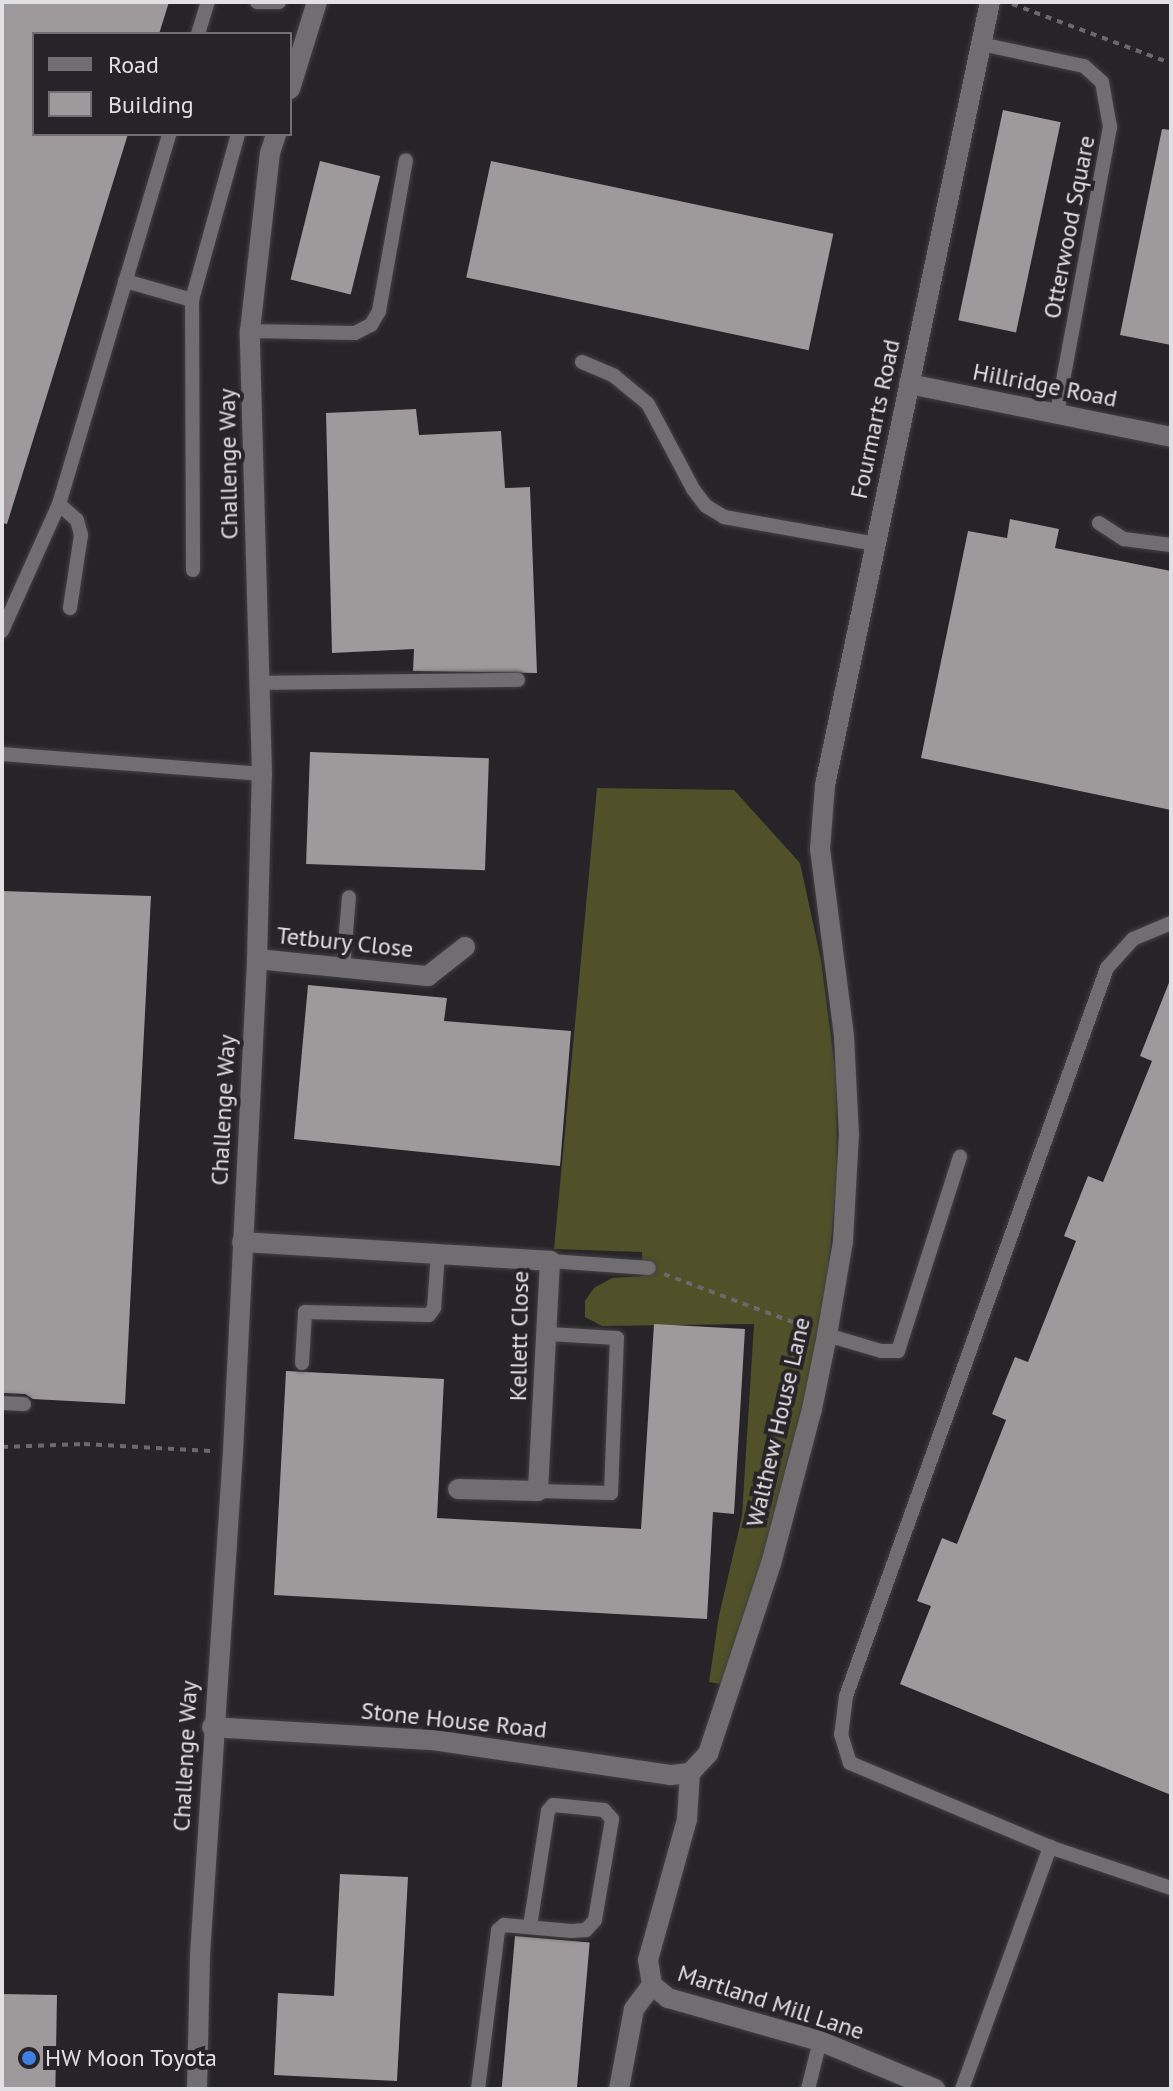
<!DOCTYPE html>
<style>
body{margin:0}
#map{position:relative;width:1173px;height:2091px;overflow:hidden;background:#262428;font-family:"PT Sans",sans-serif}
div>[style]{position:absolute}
.forest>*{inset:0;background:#505128}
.building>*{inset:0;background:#9e999b;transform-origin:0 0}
.path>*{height:4px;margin-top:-2px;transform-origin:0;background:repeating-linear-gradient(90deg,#6b696c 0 6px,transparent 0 12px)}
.roads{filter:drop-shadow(0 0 2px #414042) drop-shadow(0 0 2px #414042)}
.lane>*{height:14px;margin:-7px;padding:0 7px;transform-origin:7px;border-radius:7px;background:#706e71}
.street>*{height:20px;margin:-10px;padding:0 10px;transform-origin:10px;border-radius:10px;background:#706e71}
.secondary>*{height:20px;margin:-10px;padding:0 10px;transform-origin:10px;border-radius:10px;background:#706e71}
.dots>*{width:22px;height:22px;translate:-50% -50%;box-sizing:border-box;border:4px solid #262428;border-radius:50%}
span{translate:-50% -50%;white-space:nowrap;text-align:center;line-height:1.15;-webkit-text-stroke:8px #262428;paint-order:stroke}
.street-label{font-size:24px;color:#e1e0e2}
.poi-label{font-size:24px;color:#e1e0e2}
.left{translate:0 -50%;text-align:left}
.frame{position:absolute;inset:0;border:4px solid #e1e0e2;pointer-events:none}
.legend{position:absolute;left:32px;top:32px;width:260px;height:104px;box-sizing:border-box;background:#262428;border:2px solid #716f72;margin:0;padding:10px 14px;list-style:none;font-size:24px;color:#e1e0e2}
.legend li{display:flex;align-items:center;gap:16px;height:40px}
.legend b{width:40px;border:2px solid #716f72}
</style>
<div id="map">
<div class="forest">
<i style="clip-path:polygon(597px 788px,734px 790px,800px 863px,821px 960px,836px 1076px,837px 1177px,827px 1284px,807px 1394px,778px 1512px,721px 1684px,709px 1682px,719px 1616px,742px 1516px,754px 1324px,602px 1326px,585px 1317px,585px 1301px,594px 1288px,612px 1278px,643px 1276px,642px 1252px,554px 1249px)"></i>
</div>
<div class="building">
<i style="clip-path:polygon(2px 2px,169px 2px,159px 34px,34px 34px,34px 134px,128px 134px,7px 524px,2px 523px)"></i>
<i style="left:1003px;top:110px;width:59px;height:215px;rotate:12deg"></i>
<i style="clip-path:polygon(1162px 129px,1171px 130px,1171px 345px,1120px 335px)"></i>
<i style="left:320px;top:161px;width:62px;height:122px;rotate:14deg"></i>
<i style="left:491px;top:161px;width:350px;height:119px;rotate:12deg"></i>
<i style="clip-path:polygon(416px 409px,419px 435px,501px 431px,505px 488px,530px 487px,537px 673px,413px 671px,414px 649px,332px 653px,326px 413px)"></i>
<i style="clip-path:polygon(1010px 519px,1059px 529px,1055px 548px,1171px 571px,1171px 810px,921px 758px,968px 531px,1007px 538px)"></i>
<i style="left:310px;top:752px;width:179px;height:112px;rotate:2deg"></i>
<i style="clip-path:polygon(2px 891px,151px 896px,125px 1404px,33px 1399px,25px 1394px,2px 1393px)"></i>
<i style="clip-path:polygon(1170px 980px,1171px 981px,1171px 1795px,900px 1684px,931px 1606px,917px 1601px,942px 1538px,957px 1544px,1006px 1420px,992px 1414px,1015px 1357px,1028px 1362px,1076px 1241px,1064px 1236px,1088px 1176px,1103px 1182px,1152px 1061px,1140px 1056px)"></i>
<i style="clip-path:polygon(308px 985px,447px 998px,444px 1021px,571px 1031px,560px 1166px,294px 1139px)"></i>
<i style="clip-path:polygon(654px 1324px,745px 1329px,734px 1514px,713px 1512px,707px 1619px,274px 1595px,286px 1371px,444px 1379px,437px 1518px,641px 1529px)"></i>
<i style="clip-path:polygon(340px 1874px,408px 1877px,397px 2081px,274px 2075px,278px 1993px,334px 1996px)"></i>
<i style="left:515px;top:1936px;width:75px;height:154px;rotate:5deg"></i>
<i style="left:2px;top:1994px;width:55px;height:95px;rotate:1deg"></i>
</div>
<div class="path">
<i style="left:1012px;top:4px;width:170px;rotate:20.4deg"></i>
<i style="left:664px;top:1274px;width:152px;rotate:20.5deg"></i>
<i style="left:2px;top:1447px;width:82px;rotate:-2.1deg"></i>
<i style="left:84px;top:1444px;width:127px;rotate:3.2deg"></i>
</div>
<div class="roads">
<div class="lane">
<i style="left:257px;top:2px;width:22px"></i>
<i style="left:198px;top:34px;width:34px;rotate:-73deg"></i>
<i style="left:981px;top:44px;width:105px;rotate:12.1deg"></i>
<i style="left:1084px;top:66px;width:24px;rotate:42deg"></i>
<i style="left:1102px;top:82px;width:46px;rotate:79.9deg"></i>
<i style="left:1110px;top:127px;width:291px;rotate:100.5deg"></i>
<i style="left:125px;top:281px;width:70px;rotate:15.8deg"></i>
<i style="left:250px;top:331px;width:105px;rotate:1.1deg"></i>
<i style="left:355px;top:333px;width:18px;rotate:-27deg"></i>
<i style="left:371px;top:325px;width:16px;rotate:-60deg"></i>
<i style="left:379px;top:311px;width:153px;rotate:-79.9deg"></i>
<i style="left:582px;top:362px;width:34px;rotate:23deg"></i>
<i style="left:613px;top:375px;width:45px;rotate:39.6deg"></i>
<i style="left:648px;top:404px;width:96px;rotate:62.1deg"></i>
<i style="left:693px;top:489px;width:21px;rotate:53deg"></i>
<i style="left:706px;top:506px;width:21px;rotate:31deg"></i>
<i style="left:724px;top:517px;width:154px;rotate:10.1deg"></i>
<i style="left:59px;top:504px;width:24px;rotate:42deg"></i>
<i style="left:77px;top:520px;width:16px;rotate:75deg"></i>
<i style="left:81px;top:535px;width:74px;rotate:98.6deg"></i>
<i style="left:1099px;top:523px;width:30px;rotate:33deg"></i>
<i style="left:1124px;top:539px;width:47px;rotate:7.3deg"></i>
<i style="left:193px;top:570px;width:270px;rotate:-90.2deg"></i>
<i style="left:192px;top:300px;width:172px;rotate:-74.5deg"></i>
<i style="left:2px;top:631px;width:139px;rotate:-65.8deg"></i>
<i style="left:59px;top:504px;width:386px;rotate:-73.4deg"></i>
<i style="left:259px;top:683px;width:259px;rotate:-0.7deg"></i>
<i style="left:2px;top:754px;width:261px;rotate:4.4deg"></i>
<i style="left:1171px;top:923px;width:41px;rotate:157.2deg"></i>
<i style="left:1133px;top:939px;width:39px;rotate:132deg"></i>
<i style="left:1107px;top:968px;width:773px;rotate:109.72deg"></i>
<i style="left:846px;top:1696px;width:38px;rotate:97deg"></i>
<i style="left:841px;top:1734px;width:30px;rotate:73deg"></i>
<i style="left:850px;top:1763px;width:217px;rotate:22.8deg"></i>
<i style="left:1050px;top:1847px;width:128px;rotate:18.7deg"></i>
<i style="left:343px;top:968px;width:71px;rotate:-85.2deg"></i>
<i style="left:550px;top:1261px;width:99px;rotate:4deg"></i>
<i style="left:827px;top:1335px;width:56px;rotate:16.5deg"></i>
<i style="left:881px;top:1351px;width:17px"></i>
<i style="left:898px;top:1351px;width:204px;rotate:-72.3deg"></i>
<i style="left:302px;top:1363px;width:51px;rotate:-86.6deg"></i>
<i style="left:305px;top:1312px;width:124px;rotate:1.4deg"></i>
<i style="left:429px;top:1315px;width:9px;rotate:-54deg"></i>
<i style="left:434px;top:1308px;width:54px;rotate:-85.8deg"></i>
<i style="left:2px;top:1403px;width:22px;rotate:3deg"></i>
<i style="left:538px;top:1491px;width:73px;rotate:1.6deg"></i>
<i style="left:611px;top:1493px;width:155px;rotate:-87.8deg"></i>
<i style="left:617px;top:1338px;width:69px;rotate:-176.7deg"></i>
<i style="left:478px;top:2089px;width:160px;rotate:-82.8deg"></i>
<i style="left:498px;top:1930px;width:8px;rotate:-40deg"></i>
<i style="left:504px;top:1925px;width:67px;rotate:5.1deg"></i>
<i style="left:571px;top:1931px;width:15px;rotate:-4deg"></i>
<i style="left:586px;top:1930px;width:13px;rotate:-48deg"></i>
<i style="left:595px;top:1920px;width:102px;rotate:-80.4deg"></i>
<i style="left:612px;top:1819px;width:12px;rotate:-132deg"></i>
<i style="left:604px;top:1810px;width:51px;rotate:-174.4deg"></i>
<i style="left:553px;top:1805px;width:8px;rotate:130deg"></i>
<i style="left:548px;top:1811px;width:116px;rotate:98.9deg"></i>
<i style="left:808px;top:2089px;width:49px;rotate:-76deg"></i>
<i style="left:962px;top:2089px;width:258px;rotate:-70deg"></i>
</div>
<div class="street">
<i style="left:909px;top:384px;width:267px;rotate:11.4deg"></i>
<i style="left:257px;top:959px;width:172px;rotate:5.7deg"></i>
<i style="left:428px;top:976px;width:47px;rotate:-38.1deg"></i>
<i style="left:242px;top:1242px;width:309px;rotate:3.5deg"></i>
<i style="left:550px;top:1261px;width:230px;rotate:93deg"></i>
<i style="left:538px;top:1491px;width:80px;rotate:-178.6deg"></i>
<i style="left:212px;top:1727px;width:221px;rotate:3.4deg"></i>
<i style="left:433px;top:1740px;width:241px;rotate:8.4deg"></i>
<i style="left:671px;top:1775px;width:19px;rotate:-6deg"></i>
<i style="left:690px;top:1773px;width:26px;rotate:-47deg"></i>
<i style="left:708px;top:1754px;width:200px;rotate:-71.7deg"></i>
<i style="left:771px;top:1564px;width:160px;rotate:-75.2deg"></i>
<i style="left:812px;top:1409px;width:76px;rotate:-78.5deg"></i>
<i style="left:827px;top:1335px;width:95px;rotate:-80.3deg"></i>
<i style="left:843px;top:1241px;width:106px;rotate:-86.8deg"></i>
<i style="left:849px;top:1135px;width:99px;rotate:-92.9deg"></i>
<i style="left:844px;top:1036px;width:189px;rotate:-97.3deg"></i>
<i style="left:820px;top:849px;width:64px;rotate:-85.5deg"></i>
<i style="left:825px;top:785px;width:800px;rotate:-78.1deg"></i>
<i style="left:652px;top:1985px;width:21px;rotate:39deg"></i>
<i style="left:668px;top:1998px;width:158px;rotate:15.8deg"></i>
<i style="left:820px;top:2041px;width:125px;rotate:22.7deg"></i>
<i style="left:652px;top:1985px;width:25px;rotate:-99deg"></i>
<i style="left:648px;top:1960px;width:146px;rotate:-74.5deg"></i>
<i style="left:687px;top:1819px;width:46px;rotate:-86.3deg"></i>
<i style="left:619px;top:2089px;width:81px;rotate:-79.4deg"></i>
<i style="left:634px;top:2009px;width:30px;rotate:-53deg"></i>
</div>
<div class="secondary">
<i style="left:290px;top:89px;width:91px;rotate:-72.8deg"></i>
<i style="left:197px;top:2089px;width:134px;rotate:-88.7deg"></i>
<i style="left:200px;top:1955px;width:504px;rotate:-86.25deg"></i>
<i style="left:233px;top:1452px;width:494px;rotate:-87.2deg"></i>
<i style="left:257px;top:959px;width:185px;rotate:-88.5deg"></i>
<i style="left:262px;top:774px;width:443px;rotate:-91.6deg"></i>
<i style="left:250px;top:331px;width:179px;rotate:-83.6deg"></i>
<i style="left:270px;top:153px;width:20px;rotate:-72deg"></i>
</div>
</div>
<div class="dots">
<i style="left:29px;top:2058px;background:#3f7fe0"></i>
</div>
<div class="street-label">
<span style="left:1069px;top:227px;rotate:-79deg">Otterwood Square</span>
<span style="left:1045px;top:385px;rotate:11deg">Hillridge Road</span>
<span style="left:875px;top:419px;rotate:-78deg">Fourmarts Road</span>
<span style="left:228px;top:464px;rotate:-91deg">Challenge Way</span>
<span style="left:345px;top:942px;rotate:6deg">Tetbury Close</span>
<span style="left:223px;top:1110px;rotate:-87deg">Challenge Way</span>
<span style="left:519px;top:1336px;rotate:-89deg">Kellett Close</span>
<span style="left:778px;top:1422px;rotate:-77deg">Walthew House Lane</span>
<span style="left:454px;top:1720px;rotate:6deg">Stone House Road</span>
<span style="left:185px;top:1756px;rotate:-87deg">Challenge Way</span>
<span style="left:771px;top:2002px;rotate:18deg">Martland Mill Lane</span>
</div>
<div class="poi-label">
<span class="left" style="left:45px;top:2058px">HW Moon Toyota</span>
</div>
<div class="frame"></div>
<ul class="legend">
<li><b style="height:10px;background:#706e71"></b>Road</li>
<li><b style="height:22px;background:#9e999b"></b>Building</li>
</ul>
</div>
